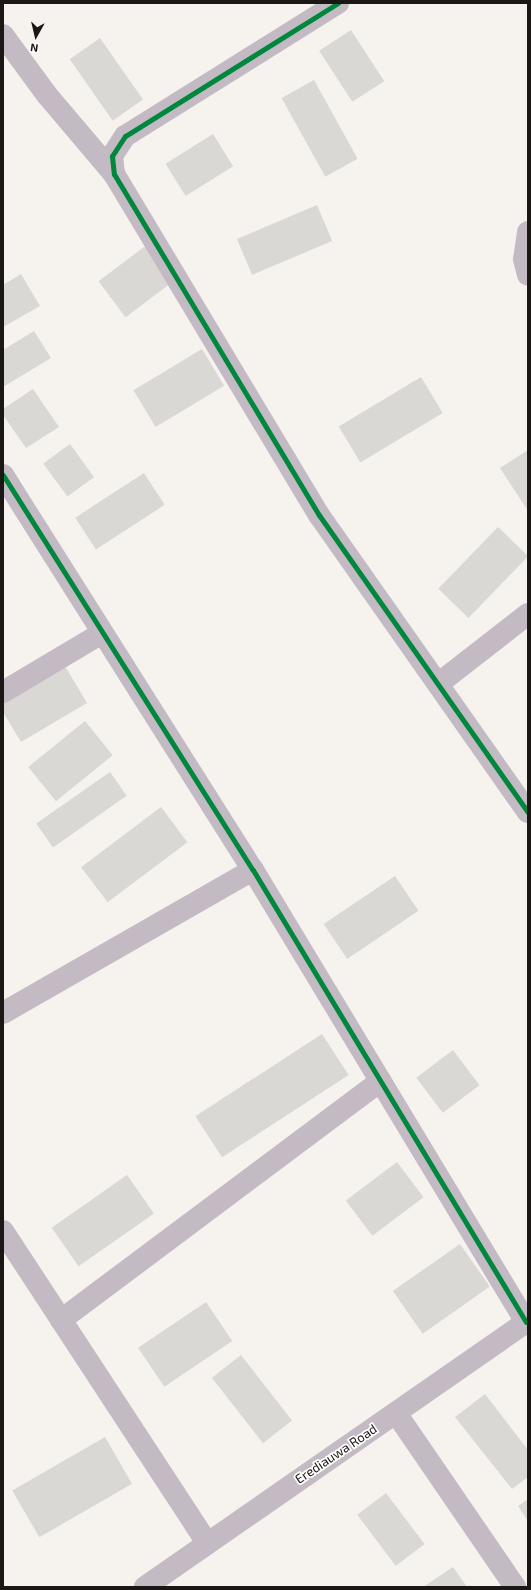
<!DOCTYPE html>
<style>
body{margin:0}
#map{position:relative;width:531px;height:1590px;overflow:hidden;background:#f6f3ee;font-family:"Exo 2",sans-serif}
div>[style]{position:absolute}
.building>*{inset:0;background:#dad8d4;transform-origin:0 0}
.minor>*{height:22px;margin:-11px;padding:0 11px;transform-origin:11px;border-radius:11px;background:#c3bac3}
.cycleway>*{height:5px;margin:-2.5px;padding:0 2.5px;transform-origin:2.5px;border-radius:2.5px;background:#00873e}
span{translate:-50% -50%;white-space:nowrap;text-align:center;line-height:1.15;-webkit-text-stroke:3.5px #fff;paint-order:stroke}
.street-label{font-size:13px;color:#1a1714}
.frame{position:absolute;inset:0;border:4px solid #1a1714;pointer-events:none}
.north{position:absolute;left:16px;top:16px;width:40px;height:40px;-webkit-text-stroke:3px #fff;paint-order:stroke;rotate:188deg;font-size:11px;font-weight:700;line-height:16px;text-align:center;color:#1a1714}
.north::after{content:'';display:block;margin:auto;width:14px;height:18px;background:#1a1714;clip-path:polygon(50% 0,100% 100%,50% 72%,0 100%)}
</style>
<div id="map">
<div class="building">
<i style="left:351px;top:30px;width:61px;height:38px;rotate:57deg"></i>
<i style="left:100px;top:38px;width:75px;height:37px;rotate:55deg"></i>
<i style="left:314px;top:80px;width:90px;height:37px;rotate:61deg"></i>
<i style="left:213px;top:134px;width:38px;height:56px;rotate:58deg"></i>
<i style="left:317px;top:205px;width:39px;height:87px;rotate:67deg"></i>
<i style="left:148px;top:244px;width:45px;height:62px;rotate:53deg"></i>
<i style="clip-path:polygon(21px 274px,40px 306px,3px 327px,3px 285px)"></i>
<i style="clip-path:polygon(34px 331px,51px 358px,3px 387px,3px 350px)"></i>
<i style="left:202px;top:349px;width:43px;height:80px;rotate:59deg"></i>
<i style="left:421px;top:377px;width:42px;height:96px;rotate:59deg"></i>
<i style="clip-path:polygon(33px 389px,59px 427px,26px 448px,3px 415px,3px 409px)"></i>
<i style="left:70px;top:444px;width:41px;height:33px;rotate:54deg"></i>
<i style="clip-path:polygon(528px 450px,528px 511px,500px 468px)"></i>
<i style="left:144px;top:473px;width:38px;height:82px;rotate:57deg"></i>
<i style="left:498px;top:527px;width:42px;height:86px;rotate:44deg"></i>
<i style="clip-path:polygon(65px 666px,87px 703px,21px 742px,3px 712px,3px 703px)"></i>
<i style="left:85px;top:721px;width:44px;height:73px;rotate:51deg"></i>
<i style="left:110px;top:772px;width:29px;height:90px;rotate:55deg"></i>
<i style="left:161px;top:807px;width:44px;height:100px;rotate:53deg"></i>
<i style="left:395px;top:876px;width:42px;height:86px;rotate:56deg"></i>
<i style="left:322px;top:1034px;width:49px;height:151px;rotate:57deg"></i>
<i style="left:453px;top:1050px;width:44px;height:46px;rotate:53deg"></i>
<i style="left:397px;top:1162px;width:44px;height:64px;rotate:53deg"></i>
<i style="left:127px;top:1175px;width:47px;height:92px;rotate:55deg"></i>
<i style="left:460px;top:1244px;width:52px;height:82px;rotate:55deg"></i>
<i style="left:206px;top:1302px;width:47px;height:82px;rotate:56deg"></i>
<i style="left:241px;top:1355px;width:83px;height:37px;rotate:52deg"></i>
<i style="clip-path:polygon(485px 1394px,528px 1450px,528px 1477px,512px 1489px,455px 1417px)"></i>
<i style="left:105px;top:1437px;width:54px;height:107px;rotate:60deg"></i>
<i style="left:386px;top:1493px;width:64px;height:36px;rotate:53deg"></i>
<i style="clip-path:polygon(528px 1499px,528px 1521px,518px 1506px)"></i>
<i style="clip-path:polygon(453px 1567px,467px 1587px,423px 1587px)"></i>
</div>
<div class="minor">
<i style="left:338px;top:3px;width:251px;rotate:148deg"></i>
<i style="left:125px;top:136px;width:24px;rotate:123deg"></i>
<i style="left:112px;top:156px;width:18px;rotate:84deg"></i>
<i style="left:114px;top:174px;width:398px;rotate:59deg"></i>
<i style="left:319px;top:515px;width:363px;rotate:54.9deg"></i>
<i style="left:3px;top:35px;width:74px;rotate:53.7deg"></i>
<i style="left:47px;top:95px;width:104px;rotate:49.7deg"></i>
<i style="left:528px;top:232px;width:27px;rotate:98deg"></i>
<i style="left:524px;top:259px;width:16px;rotate:76deg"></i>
<i style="left:3px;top:475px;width:467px;rotate:57.7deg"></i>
<i style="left:253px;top:870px;width:528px;rotate:58.87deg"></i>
<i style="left:438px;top:684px;width:114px;rotate:-37.9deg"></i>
<i style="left:3px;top:692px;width:115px;rotate:-30.8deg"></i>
<i style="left:3px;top:1013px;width:288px;rotate:-29.8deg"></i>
<i style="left:3px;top:1231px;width:373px;rotate:56.8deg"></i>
<i style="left:61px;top:1320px;width:399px;rotate:-36.8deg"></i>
<i style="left:396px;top:1413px;width:211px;rotate:55.6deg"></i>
<i style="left:145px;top:1587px;width:466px;rotate:-34.8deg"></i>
</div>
<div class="cycleway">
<i style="left:338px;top:3px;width:251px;rotate:148deg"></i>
<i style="left:125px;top:136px;width:24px;rotate:123deg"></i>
<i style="left:112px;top:156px;width:18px;rotate:84deg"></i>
<i style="left:114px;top:174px;width:398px;rotate:59deg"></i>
<i style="left:319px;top:515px;width:363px;rotate:54.9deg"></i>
<i style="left:3px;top:475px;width:467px;rotate:57.7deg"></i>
<i style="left:253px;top:870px;width:528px;rotate:58.87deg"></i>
</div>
<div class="street-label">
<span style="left:336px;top:1454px;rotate:-34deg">Erediauwa Road</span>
</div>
<div class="frame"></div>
<div class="north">N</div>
</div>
